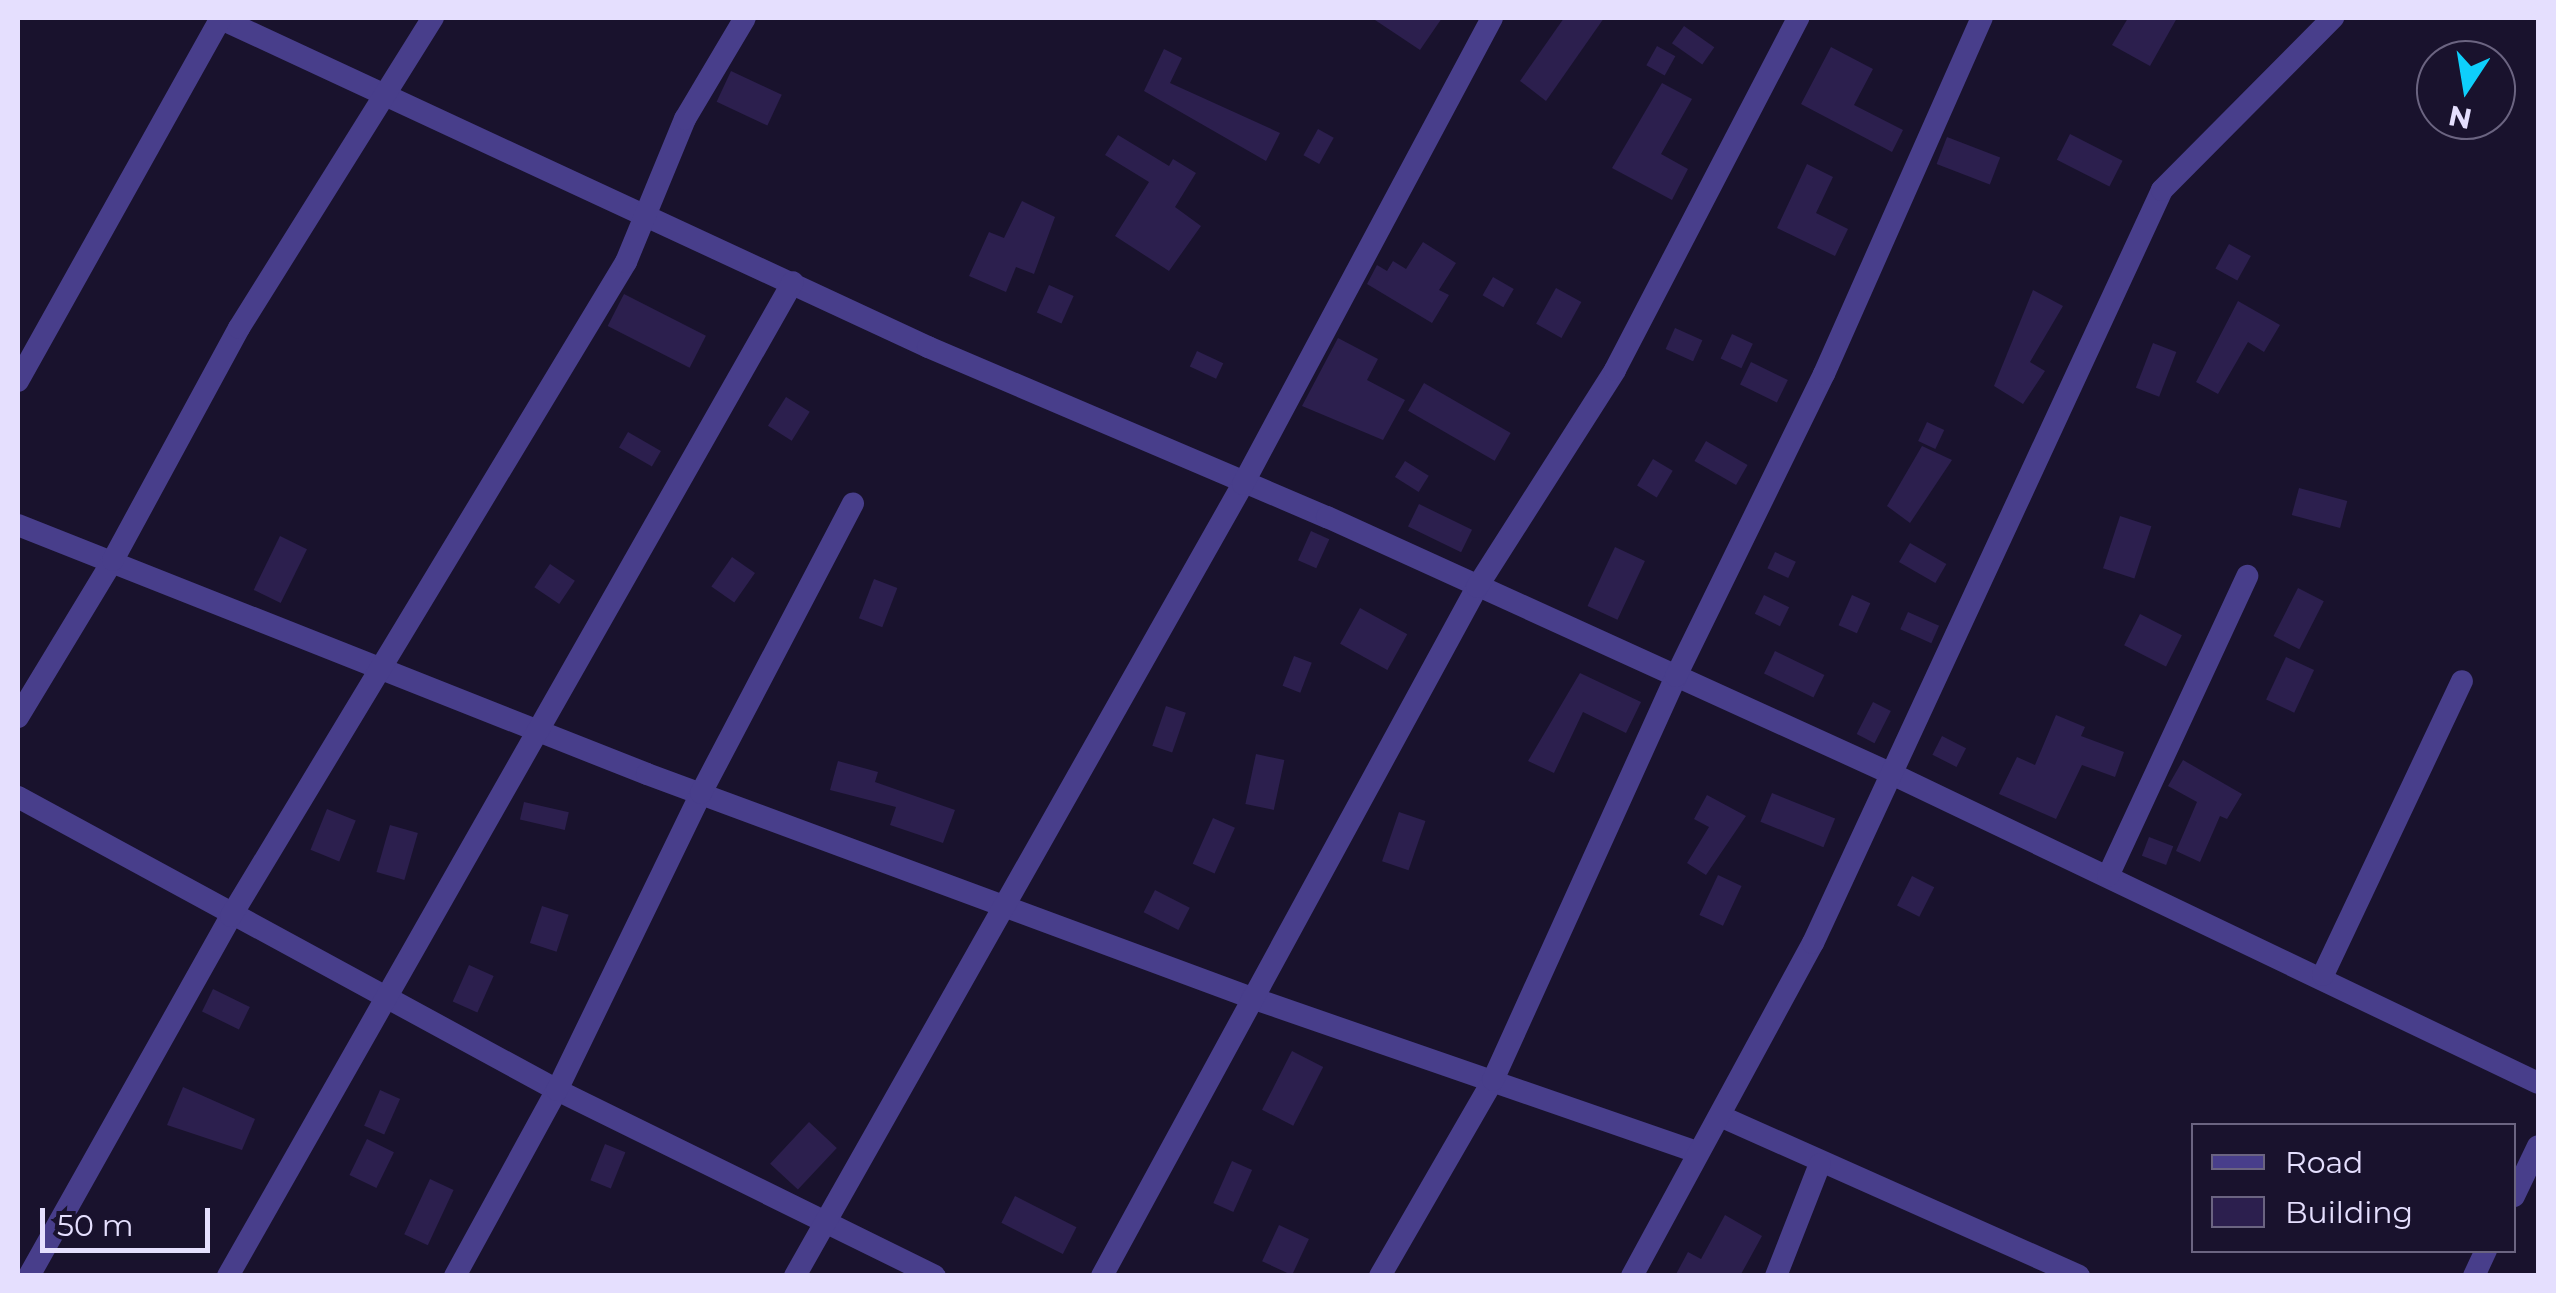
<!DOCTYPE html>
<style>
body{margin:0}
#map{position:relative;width:2556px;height:1293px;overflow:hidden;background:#19122d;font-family:Montserrat,sans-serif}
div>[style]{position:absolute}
.building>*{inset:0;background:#2c1f4e;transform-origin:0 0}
.minor>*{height:22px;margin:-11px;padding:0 11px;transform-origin:11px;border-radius:11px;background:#483e8b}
span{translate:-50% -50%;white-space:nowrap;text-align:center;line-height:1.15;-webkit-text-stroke:8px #19122d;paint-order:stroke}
.frame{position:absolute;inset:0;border:20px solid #e5dffe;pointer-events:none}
.legend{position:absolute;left:2191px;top:1123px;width:325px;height:130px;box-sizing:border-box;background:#19122d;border:2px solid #6b6481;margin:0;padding:12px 18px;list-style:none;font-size:30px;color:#e5dffe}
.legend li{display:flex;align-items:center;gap:20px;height:50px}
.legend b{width:50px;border:2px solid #6b6481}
.north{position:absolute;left:2416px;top:40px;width:100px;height:100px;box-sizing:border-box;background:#19122d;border:2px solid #6b6481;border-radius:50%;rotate:192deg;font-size:28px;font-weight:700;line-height:40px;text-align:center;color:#e5dffe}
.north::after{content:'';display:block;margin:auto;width:35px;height:45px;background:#0ecffb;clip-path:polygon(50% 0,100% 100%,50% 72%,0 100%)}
.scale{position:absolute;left:40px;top:1208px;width:170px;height:45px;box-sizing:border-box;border:5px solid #e5dffe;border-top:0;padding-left:12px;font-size:30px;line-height:35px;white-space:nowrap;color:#e5dffe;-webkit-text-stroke:8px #19122d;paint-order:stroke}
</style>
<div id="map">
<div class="building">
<i style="clip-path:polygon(1372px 18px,1442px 18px,1420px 50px)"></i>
<i style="clip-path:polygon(1564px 18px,1604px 18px,1546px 101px,1520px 81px)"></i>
<i style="clip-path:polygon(2128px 18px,2177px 18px,2150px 66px,2112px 45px)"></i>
<i style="left:1684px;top:26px;width:37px;height:21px;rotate:35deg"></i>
<i style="left:1657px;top:46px;width:21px;height:22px;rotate:29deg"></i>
<i style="clip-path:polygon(1831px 47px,1873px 69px,1854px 105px,1903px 130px,1892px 152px,1801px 104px)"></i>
<i style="clip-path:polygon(1164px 49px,1182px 58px,1170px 83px,1280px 133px,1266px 161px,1144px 91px)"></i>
<i style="left:731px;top:71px;width:56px;height:34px;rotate:25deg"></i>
<i style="clip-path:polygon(1662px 83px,1692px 99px,1661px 154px,1688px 169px,1672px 200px,1612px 168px)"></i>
<i style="left:1318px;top:129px;width:18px;height:30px;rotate:29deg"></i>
<i style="left:2070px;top:134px;width:59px;height:29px;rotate:27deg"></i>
<i style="clip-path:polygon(1118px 135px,1169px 166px,1173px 159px,1196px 173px,1175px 207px,1201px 226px,1169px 271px,1115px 236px,1149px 182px,1105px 155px)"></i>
<i style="left:1947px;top:137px;width:57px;height:29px;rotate:21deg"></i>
<i style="clip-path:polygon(1807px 164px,1833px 177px,1816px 213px,1848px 229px,1835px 256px,1777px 228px)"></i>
<i style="clip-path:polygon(1022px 201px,1055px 217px,1034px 274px,1016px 267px,1006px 292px,969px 276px,989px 232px,1004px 238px)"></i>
<i style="clip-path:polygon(1423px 242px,1456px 263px,1439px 290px,1449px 295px,1432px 323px,1367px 284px,1377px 265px,1387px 271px,1393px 261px,1406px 269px)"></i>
<i style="left:2229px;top:244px;width:25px;height:28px;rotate:29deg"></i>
<i style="left:1493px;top:277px;width:24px;height:21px;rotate:30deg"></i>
<i style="left:1049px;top:285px;width:27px;height:30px;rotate:24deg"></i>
<i style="left:1556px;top:288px;width:29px;height:41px;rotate:29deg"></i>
<i style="clip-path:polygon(2033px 290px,2063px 306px,2030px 362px,2045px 371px,2023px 404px,1994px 386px)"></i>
<i style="left:624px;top:294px;width:92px;height:36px;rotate:27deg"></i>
<i style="clip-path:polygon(2238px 301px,2280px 325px,2264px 352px,2248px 342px,2218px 394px,2196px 382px)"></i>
<i style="left:1675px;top:328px;width:30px;height:23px;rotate:24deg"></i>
<i style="left:1732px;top:334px;width:23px;height:27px;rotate:25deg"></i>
<i style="clip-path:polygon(1338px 338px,1378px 359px,1367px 380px,1405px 400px,1383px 440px,1302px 406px)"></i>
<i style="left:2153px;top:343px;width:25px;height:48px;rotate:21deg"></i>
<i style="left:1197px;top:351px;width:29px;height:17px;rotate:25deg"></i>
<i style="left:1751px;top:362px;width:41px;height:25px;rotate:26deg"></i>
<i style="left:1424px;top:383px;width:100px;height:32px;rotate:30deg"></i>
<i style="left:786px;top:397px;width:28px;height:34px;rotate:32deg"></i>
<i style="left:1927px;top:422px;width:19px;height:21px;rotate:25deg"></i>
<i style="left:628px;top:432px;width:38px;height:18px;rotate:30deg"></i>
<i style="left:1706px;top:441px;width:48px;height:23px;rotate:30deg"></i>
<i style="clip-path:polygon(1922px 446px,1952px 460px,1910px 523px,1887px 506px)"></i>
<i style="left:1653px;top:459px;width:23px;height:31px;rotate:31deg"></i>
<i style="left:1405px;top:461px;width:28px;height:19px;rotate:32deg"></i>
<i style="left:2299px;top:488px;width:50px;height:28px;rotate:15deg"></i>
<i style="left:1419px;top:504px;width:59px;height:25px;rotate:26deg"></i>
<i style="left:2120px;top:516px;width:33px;height:55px;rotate:18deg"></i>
<i style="left:1311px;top:531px;width:20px;height:32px;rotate:24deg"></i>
<i style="left:280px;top:536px;width:30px;height:60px;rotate:26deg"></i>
<i style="left:1910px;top:543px;width:42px;height:22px;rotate:30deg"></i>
<i style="left:1615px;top:547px;width:33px;height:65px;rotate:25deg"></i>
<i style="left:1775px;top:552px;width:23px;height:18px;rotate:25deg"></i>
<i style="left:732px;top:557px;width:28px;height:36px;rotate:35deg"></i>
<i style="left:550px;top:564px;width:30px;height:28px;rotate:34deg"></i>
<i style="left:874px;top:579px;width:25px;height:42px;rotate:21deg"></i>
<i style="left:2298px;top:588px;width:29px;height:54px;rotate:27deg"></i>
<i style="left:1764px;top:595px;width:28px;height:21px;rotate:26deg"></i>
<i style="left:1852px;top:595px;width:20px;height:33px;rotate:24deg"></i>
<i style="left:1360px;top:608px;width:54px;height:41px;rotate:29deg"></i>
<i style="left:1908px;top:612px;width:34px;height:19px;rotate:24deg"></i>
<i style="left:2140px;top:614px;width:47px;height:35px;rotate:27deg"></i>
<i style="left:1775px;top:651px;width:55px;height:25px;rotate:26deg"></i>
<i style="left:1294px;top:656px;width:19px;height:32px;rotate:21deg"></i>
<i style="left:2286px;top:657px;width:31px;height:47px;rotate:25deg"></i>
<i style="clip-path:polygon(1580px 673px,1641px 702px,1626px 733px,1583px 712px,1554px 773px,1528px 761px)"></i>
<i style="left:1873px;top:702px;width:20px;height:36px;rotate:27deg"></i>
<i style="left:1166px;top:706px;width:21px;height:42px;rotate:19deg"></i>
<i style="clip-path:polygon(2056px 715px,2085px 727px,2081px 736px,2124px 752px,2115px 777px,2082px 765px,2056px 819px,1999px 794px,2017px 757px,2035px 765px)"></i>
<i style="left:1942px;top:736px;width:27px;height:21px;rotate:27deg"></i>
<i style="left:1256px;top:754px;width:29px;height:51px;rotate:12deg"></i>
<i style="clip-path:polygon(2183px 760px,2242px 794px,2227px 819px,2220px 816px,2200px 862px,2176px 851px,2197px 802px,2168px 786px)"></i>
<i style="clip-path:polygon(838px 761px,878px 772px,875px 782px,955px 810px,943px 843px,890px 825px,896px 807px,830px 790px)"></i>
<i style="left:1772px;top:793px;width:68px;height:31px;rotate:22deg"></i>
<i style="clip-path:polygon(1707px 795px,1746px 816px,1706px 875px,1687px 863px,1709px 827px,1694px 819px)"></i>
<i style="left:524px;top:802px;width:46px;height:18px;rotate:13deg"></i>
<i style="left:327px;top:809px;width:31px;height:44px;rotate:22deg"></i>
<i style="left:1399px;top:812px;width:28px;height:52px;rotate:19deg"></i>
<i style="left:1213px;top:818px;width:24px;height:50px;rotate:24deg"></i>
<i style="left:390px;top:825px;width:29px;height:49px;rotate:16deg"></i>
<i style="left:2149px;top:837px;width:26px;height:20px;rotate:21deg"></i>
<i style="left:1718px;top:875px;width:26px;height:44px;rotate:25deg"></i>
<i style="left:1912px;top:876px;width:25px;height:33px;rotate:27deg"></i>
<i style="left:1155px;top:890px;width:39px;height:25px;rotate:27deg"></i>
<i style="left:542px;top:906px;width:28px;height:39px;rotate:18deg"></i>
<i style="left:469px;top:965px;width:27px;height:40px;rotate:24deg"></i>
<i style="left:213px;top:989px;width:41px;height:25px;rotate:26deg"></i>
<i style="left:1292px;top:1051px;width:35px;height:66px;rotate:27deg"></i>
<i style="clip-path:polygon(183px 1087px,255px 1119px,242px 1150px,167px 1125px)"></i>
<i style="left:380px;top:1090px;width:22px;height:39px;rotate:24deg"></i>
<i style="left:809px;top:1122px;width:38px;height:57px;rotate:43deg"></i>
<i style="left:367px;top:1139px;width:30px;height:40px;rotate:26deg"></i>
<i style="left:605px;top:1144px;width:22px;height:39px;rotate:22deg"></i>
<i style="left:1232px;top:1161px;width:22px;height:46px;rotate:24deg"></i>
<i style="left:430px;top:1179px;width:26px;height:61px;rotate:25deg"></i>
<i style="left:1015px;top:1196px;width:69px;height:30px;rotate:27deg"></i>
<i style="clip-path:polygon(1725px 1215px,1762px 1236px,1740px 1276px,1675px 1276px,1688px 1252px,1701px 1259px)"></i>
<i style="left:1279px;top:1225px;width:33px;height:40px;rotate:25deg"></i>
</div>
<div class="minor">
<i style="left:219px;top:18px;width:782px;rotate:24.89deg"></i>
<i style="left:928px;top:347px;width:434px;rotate:23.1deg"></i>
<i style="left:1327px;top:517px;width:621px;rotate:24.46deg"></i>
<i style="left:1892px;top:774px;width:716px;rotate:25.56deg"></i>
<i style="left:18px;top:381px;width:416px;rotate:-60.8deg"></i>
<i style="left:18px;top:525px;width:676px;rotate:21.6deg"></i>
<i style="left:647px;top:774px;width:645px;rotate:20.32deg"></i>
<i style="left:1252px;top:998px;width:468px;rotate:19.1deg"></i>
<i style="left:18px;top:717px;width:184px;rotate:-58.8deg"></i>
<i style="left:113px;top:560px;width:264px;rotate:-61.5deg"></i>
<i style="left:239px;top:328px;width:366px;rotate:-58deg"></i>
<i style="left:18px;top:797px;width:613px;rotate:28.53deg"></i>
<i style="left:557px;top:1090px;width:421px;rotate:26.2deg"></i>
<i style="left:2108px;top:876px;width:331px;rotate:-65.1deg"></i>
<i style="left:2323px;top:975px;width:325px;rotate:-64.7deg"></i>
<i style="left:1720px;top:1116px;width:393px;rotate:24deg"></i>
<i style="left:2514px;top:1196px;width:55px;rotate:-64.4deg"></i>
<i style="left:29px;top:1276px;width:413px;rotate:-60.7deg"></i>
<i style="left:231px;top:916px;width:764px;rotate:-58.87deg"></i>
<i style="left:626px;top:262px;width:155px;rotate:-67.6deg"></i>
<i style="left:685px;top:119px;width:117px;rotate:-59.3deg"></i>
<i style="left:228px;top:1276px;width:1143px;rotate:-60.39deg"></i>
<i style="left:455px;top:1276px;width:212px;rotate:-61.3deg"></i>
<i style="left:557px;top:1090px;width:330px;rotate:-64.1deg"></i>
<i style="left:701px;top:793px;width:327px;rotate:-62.3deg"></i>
<i style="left:795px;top:1276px;width:910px;rotate:-60.51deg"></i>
<i style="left:1243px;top:484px;width:528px;rotate:-61.88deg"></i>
<i style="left:1102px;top:1276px;width:784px;rotate:-61.44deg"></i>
<i style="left:1477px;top:587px;width:257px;rotate:-57.5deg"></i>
<i style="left:1615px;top:370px;width:397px;rotate:-62.5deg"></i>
<i style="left:1380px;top:1276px;width:226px;rotate:-60deg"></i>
<i style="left:1493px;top:1080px;width:444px;rotate:-65.6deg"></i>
<i style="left:1676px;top:676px;width:336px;rotate:-63.9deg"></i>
<i style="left:1824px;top:374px;width:389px;rotate:-66.1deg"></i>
<i style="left:1632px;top:1276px;width:379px;rotate:-61.5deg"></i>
<i style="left:1813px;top:943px;width:830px;rotate:-65.13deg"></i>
<i style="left:2162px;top:190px;width:243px;rotate:-45.2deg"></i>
<i style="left:1776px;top:1276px;width:120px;rotate:-68.6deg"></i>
<i style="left:2474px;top:1276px;width:29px;rotate:-65deg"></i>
</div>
<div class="frame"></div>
<ul class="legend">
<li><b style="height:12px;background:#483e8b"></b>Road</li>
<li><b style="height:28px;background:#2c1f4e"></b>Building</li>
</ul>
<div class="north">N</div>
<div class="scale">50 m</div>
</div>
